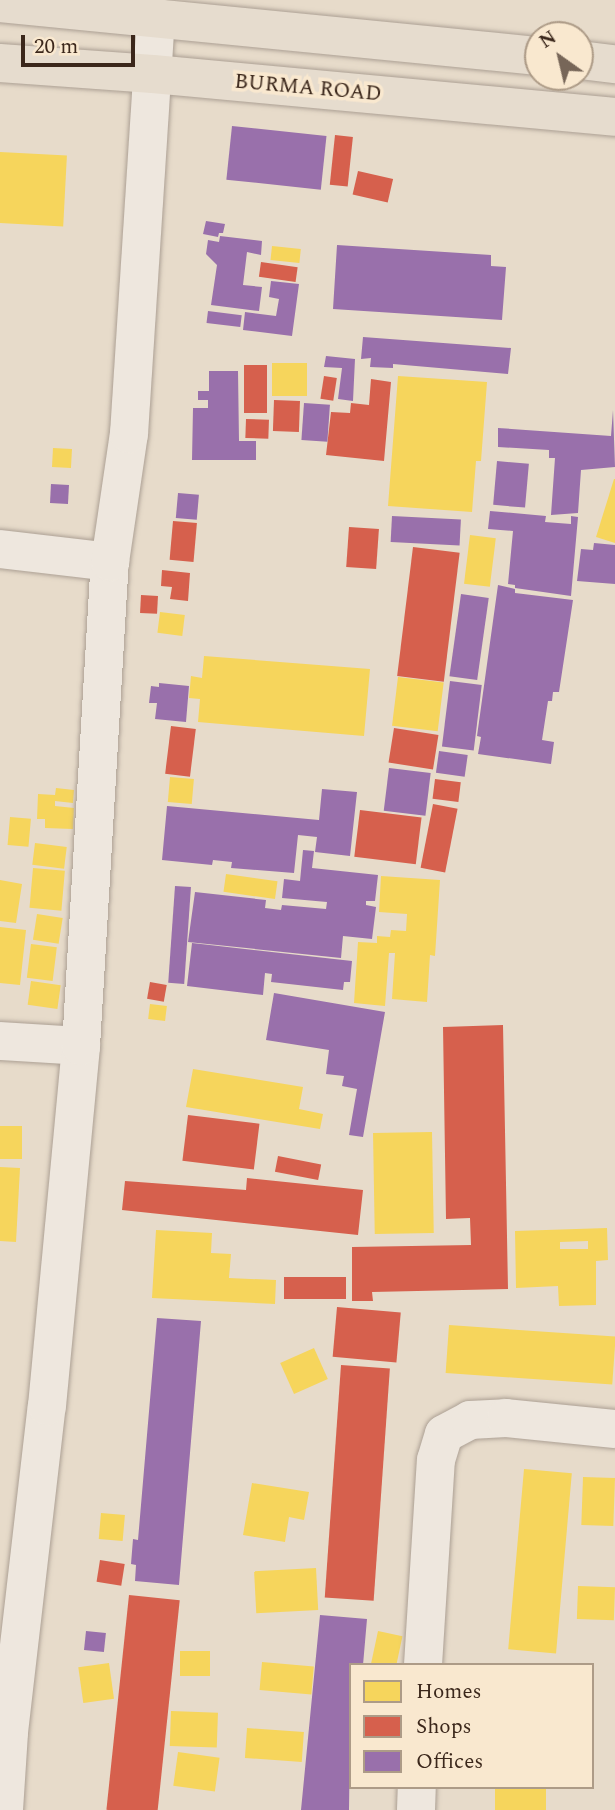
<!DOCTYPE html>
<style>
body{margin:0}
#map{position:relative;width:615px;height:1810px;overflow:hidden;background:#e7dbca;font-family:Spectral,serif}
div>[style]{position:absolute}
.homes>*{inset:0;background:#f6d55c;transform-origin:0 0}
.shops>*{inset:0;background:#d6604d;transform-origin:0 0}
.offices>*{inset:0;background:#9970ab;transform-origin:0 0}
.roads{filter:drop-shadow(0 0 2px #aca094) drop-shadow(0 0 2px #aca094)}
.minor>*{height:38px;margin:-19px;padding:0 19px;transform-origin:19px;border-radius:19px;background:#eee7de}
.major>*{height:38px;margin:-19px;padding:0 19px;transform-origin:19px;border-radius:19px;background:#e6dcce}
span{translate:-50% -50%;white-space:nowrap;text-align:center;line-height:1.15;-webkit-text-stroke:7px #f9e8cf;paint-order:stroke}
.street-label{font-size:21px;color:#3b271b}
.legend{position:absolute;left:349px;top:1663px;width:245px;height:126px;box-sizing:border-box;background:#f9e8cf;border:2px solid #ad9b87;margin:0;padding:9px 12px;list-style:none;font-size:21px;color:#3b271b}
.legend li{display:flex;align-items:center;gap:14px;height:35px}
.legend b{width:35px;border:2px solid #ad9b87}
.north{position:absolute;left:524px;top:21px;width:70px;height:70px;box-sizing:border-box;background:#f9e8cf;border:2px solid #ad9b87;border-radius:50%;rotate:326deg;font-size:19px;font-weight:700;line-height:28px;text-align:center;color:#3b271b}
.north::after{content:'';display:block;margin:auto;width:24px;height:32px;background:#776658;clip-path:polygon(50% 0,100% 100%,50% 72%,0 100%)}
.scale{position:absolute;left:21px;top:35px;width:114px;height:32px;box-sizing:border-box;border:4px solid #3b271b;border-top:0;padding-left:9px;font-size:21px;line-height:24px;white-space:nowrap;color:#3b271b;-webkit-text-stroke:5px #f9e8cf;paint-order:stroke}
</style>
<div id="map">
<div class="homes">
<i style="left:0;top:152px;width:67px;height:71px;rotate:3deg"></i>
<i style="left:272px;top:246px;width:29px;height:14px;rotate:6deg"></i>
<i style="left:272px;top:363px;width:35px;height:33px"></i>
<i style="clip-path:polygon(398px 376px,487px 382px,481px 461px,476px 461px,472px 512px,388px 506px)"></i>
<i style="left:53px;top:448px;width:19px;height:19px;rotate:3deg"></i>
<i style="clip-path:polygon(614px 479px,615px 479px,615px 543px,596px 537px)"></i>
<i style="left:470px;top:535px;width:26px;height:49px;rotate:7deg"></i>
<i style="left:160px;top:612px;width:25px;height:21px;rotate:7deg"></i>
<i style="clip-path:polygon(204px 656px,370px 669px,364px 736px,198px 722px,200px 699px,189px 698px,191px 676px,202px 678px)"></i>
<i style="left:398px;top:677px;width:46px;height:49px;rotate:7deg"></i>
<i style="left:170px;top:777px;width:24px;height:25px;rotate:5deg"></i>
<i style="clip-path:polygon(56px 788px,74px 790px,73px 803px,55px 801px,55px 806px,74px 808px,73px 829px,45px 828px,45px 819px,37px 819px,38px 794px,55px 795px)"></i>
<i style="left:10px;top:817px;width:21px;height:28px;rotate:5deg"></i>
<i style="left:35px;top:843px;width:32px;height:22px;rotate:7deg"></i>
<i style="left:33px;top:868px;width:32px;height:40px;rotate:5deg"></i>
<i style="left:226px;top:874px;width:52px;height:18px;rotate:8deg"></i>
<i style="clip-path:polygon(381px 876px,440px 880px,435px 956px,430px 955px,427px 1002px,392px 999px,395px 953px,389px 953px,385px 1006px,354px 1003px,358px 942px,377px 943px,377px 936px,390px 937px,391px 930px,406px 931px,407px 914px,379px 912px)"></i>
<i style="clip-path:polygon(0 880px,22px 884px,16px 923px,0 921px)"></i>
<i style="left:37px;top:914px;width:26px;height:26px;rotate:9deg"></i>
<i style="clip-path:polygon(0 927px,26px 930px,20px 985px,0 983px)"></i>
<i style="left:31px;top:944px;width:26px;height:34px;rotate:7deg"></i>
<i style="left:31px;top:981px;width:30px;height:24px;rotate:8deg"></i>
<i style="left:150px;top:1004px;width:17px;height:15px;rotate:7deg"></i>
<i style="clip-path:polygon(193px 1069px,303px 1087px,299px 1109px,323px 1114px,320px 1129px,186px 1107px)"></i>
<i style="left:22px;top:1126px;width:33px;height:22px;rotate:90deg"></i>
<i style="left:432px;top:1132px;width:101px;height:59px;rotate:89deg"></i>
<i style="clip-path:polygon(0 1167px,20px 1168px,16px 1242px,0 1241px)"></i>
<i style="clip-path:polygon(evenodd,607px 1228px,608px 1260px,596px 1261px,596px 1305px,559px 1306px,558px 1286px,516px 1288px,515px 1231px,607px 1228px,588px 1241px,588px 1249px,560px 1249px,560px 1242px,588px 1241px)"></i>
<i style="clip-path:polygon(156px 1230px,212px 1233px,211px 1253px,231px 1254px,229px 1278px,276px 1280px,275px 1304px,152px 1298px)"></i>
<i style="left:449px;top:1325px;width:167px;height:48px;rotate:4deg"></i>
<i style="left:314px;top:1348px;width:34px;height:37px;rotate:66deg"></i>
<i style="left:524px;top:1469px;width:48px;height:181px;rotate:5deg"></i>
<i style="left:583px;top:1477px;width:32px;height:48px;rotate:2deg"></i>
<i style="clip-path:polygon(252px 1483px,309px 1492px,304px 1520px,289px 1517px,285px 1542px,243px 1535px)"></i>
<i style="left:101px;top:1513px;width:24px;height:26px;rotate:5deg"></i>
<i style="left:316px;top:1568px;width:42px;height:62px;rotate:87deg"></i>
<i style="left:578px;top:1586px;width:37px;height:33px;rotate:2deg"></i>
<i style="left:378px;top:1631px;width:25px;height:34px;rotate:12deg"></i>
<i style="left:180px;top:1651px;width:30px;height:25px"></i>
<i style="left:262px;top:1662px;width:52px;height:28px;rotate:5deg"></i>
<i style="left:109px;top:1663px;width:36px;height:31px;rotate:82deg"></i>
<i style="left:171px;top:1711px;width:47px;height:35px;rotate:2deg"></i>
<i style="left:247px;top:1728px;width:57px;height:30px;rotate:4deg"></i>
<i style="left:178px;top:1752px;width:42px;height:34px;rotate:8deg"></i>
<i style="left:495px;top:1787px;width:51px;height:23px"></i>
</div>
<div class="shops">
<i style="left:335px;top:135px;width:18px;height:50px;rotate:6deg"></i>
<i style="left:358px;top:171px;width:36px;height:24px;rotate:13deg"></i>
<i style="left:261px;top:262px;width:37px;height:15px;rotate:8deg"></i>
<i style="left:267px;top:365px;width:48px;height:23px;rotate:90deg"></i>
<i style="left:324px;top:376px;width:13px;height:23px;rotate:9deg"></i>
<i style="clip-path:polygon(371px 379px,391px 382px,384px 461px,326px 455px,331px 412px,350px 413px,351px 403px,369px 405px)"></i>
<i style="left:274px;top:400px;width:26px;height:31px;rotate:2deg"></i>
<i style="left:246px;top:419px;width:23px;height:19px;rotate:2deg"></i>
<i style="left:173px;top:521px;width:24px;height:39px;rotate:5deg"></i>
<i style="left:349px;top:527px;width:30px;height:40px;rotate:4deg"></i>
<i style="left:413px;top:547px;width:47px;height:130px;rotate:7deg"></i>
<i style="clip-path:polygon(162px 570px,190px 573px,188px 601px,170px 599px,172px 587px,161px 586px)"></i>
<i style="left:141px;top:595px;width:17px;height:18px;rotate:3deg"></i>
<i style="left:171px;top:726px;width:25px;height:48px;rotate:7deg"></i>
<i style="left:394px;top:728px;width:45px;height:35px;rotate:9deg"></i>
<i style="left:435px;top:779px;width:26px;height:20px;rotate:7deg"></i>
<i style="left:433px;top:804px;width:25px;height:65px;rotate:11deg"></i>
<i style="left:360px;top:810px;width:62px;height:47px;rotate:7deg"></i>
<i style="left:150px;top:982px;width:17px;height:17px;rotate:10deg"></i>
<i style="clip-path:polygon(503px 1025px,508px 1289px,372px 1292px,373px 1301px,352px 1301px,352px 1247px,471px 1245px,470px 1218px,446px 1219px,443px 1027px)"></i>
<i style="left:188px;top:1115px;width:72px;height:46px;rotate:7deg"></i>
<i style="left:278px;top:1156px;width:44px;height:16px;rotate:11deg"></i>
<i style="clip-path:polygon(247px 1178px,363px 1190px,358px 1235px,122px 1210px,125px 1181px,246px 1190px)"></i>
<i style="left:346px;top:1277px;width:22px;height:62px;rotate:90deg"></i>
<i style="left:337px;top:1307px;width:64px;height:50px;rotate:5deg"></i>
<i style="left:341px;top:1365px;width:49px;height:233px;rotate:4deg"></i>
<i style="left:100px;top:1560px;width:25px;height:22px;rotate:9deg"></i>
<i style="left:129px;top:1595px;width:51px;height:216px;rotate:6deg"></i>
</div>
<div class="offices">
<i style="left:232px;top:126px;width:95px;height:54px;rotate:6deg"></i>
<i style="clip-path:polygon(206px 221px,225px 224px,223px 233px,219px 233px,218px 237px,203px 234px)"></i>
<i style="clip-path:polygon(220px 236px,262px 241px,261px 255px,247px 252px,243px 285px,262px 287px,259px 311px,211px 305px,217px 265px,206px 254px,208px 240px,219px 242px)"></i>
<i style="clip-path:polygon(337px 245px,491px 255px,491px 266px,506px 267px,502px 320px,333px 309px)"></i>
<i style="clip-path:polygon(271px 281px,299px 284px,292px 336px,243px 330px,245px 312px,276px 316px,279px 299px,269px 297px)"></i>
<i style="left:208px;top:311px;width:34px;height:12px;rotate:7deg"></i>
<i style="clip-path:polygon(363px 337px,511px 348px,508px 374px,393px 364px,393px 368px,370px 367px,371px 358px,361px 359px)"></i>
<i style="clip-path:polygon(326px 356px,355px 359px,353px 401px,338px 399px,342px 368px,324px 367px)"></i>
<i style="clip-path:polygon(209px 371px,238px 371px,239px 441px,256px 441px,256px 460px,192px 460px,193px 408px,208px 408px,208px 400px,198px 400px,198px 391px,209px 391px)"></i>
<i style="left:304px;top:403px;width:26px;height:37px;rotate:4deg"></i>
<i style="clip-path:polygon(613px 410px,615px 467px,581px 470px,578px 513px,551px 515px,555px 458px,549px 458px,549px 450px,498px 447px,498px 428px,611px 436px)"></i>
<i style="left:497px;top:461px;width:32px;height:44px;rotate:5deg"></i>
<i style="left:51px;top:484px;width:18px;height:19px;rotate:3deg"></i>
<i style="left:178px;top:493px;width:21px;height:25px;rotate:5deg"></i>
<i style="clip-path:polygon(490px 511px,546px 516px,545px 522px,571px 524px,571px 516px,578px 517px,571px 596px,515px 588px,515px 585px,508px 584px,513px 531px,488px 529px)"></i>
<i style="left:392px;top:516px;width:69px;height:26px;rotate:3deg"></i>
<i style="clip-path:polygon(594px 543px,615px 545px,615px 584px,577px 581px,581px 549px,593px 550px)"></i>
<i style="clip-path:polygon(498px 585px,515px 589px,515px 593px,573px 600px,559px 692px,553px 692px,552px 701px,548px 701px,542px 740px,554px 742px,551px 764px,478px 754px,481px 737px,477px 736px)"></i>
<i style="left:461px;top:594px;width:28px;height:83px;rotate:8deg"></i>
<i style="left:450px;top:681px;width:32px;height:66px;rotate:7deg"></i>
<i style="clip-path:polygon(159px 683px,189px 686px,186px 722px,155px 719px,157px 703px,149px 703px,151px 686px,159px 687px)"></i>
<i style="left:439px;top:751px;width:29px;height:22px;rotate:8deg"></i>
<i style="left:389px;top:768px;width:42px;height:43px;rotate:7deg"></i>
<i style="clip-path:polygon(322px 789px,357px 792px,350px 856px,315px 852px,317px 837px,298px 835px,294px 873px,231px 868px,232px 862px,213px 860px,212px 865px,162px 860px,167px 806px,319px 820px)"></i>
<i style="clip-path:polygon(303px 850px,314px 851px,312px 868px,378px 875px,375px 901px,366px 901px,366px 905px,376px 907px,372px 939px,343px 936px,341px 958px,188px 942px,195px 892px,266px 900px,265px 908px,281px 910px,282px 905px,326px 909px,327px 902px,282px 898px,284px 879px,300px 881px)"></i>
<i style="left:175px;top:886px;width:16px;height:97px;rotate:4deg"></i>
<i style="clip-path:polygon(192px 943px,352px 961px,350px 982px,344px 982px,343px 990px,271px 982px,272px 974px,265px 973px,263px 995px,187px 986px)"></i>
<i style="clip-path:polygon(274px 993px,385px 1012px,363px 1137px,349px 1135px,357px 1089px,342px 1086px,344px 1076px,326px 1074px,329px 1050px,266px 1040px)"></i>
<i style="clip-path:polygon(157px 1318px,201px 1321px,179px 1585px,135px 1581px,136px 1565px,131px 1564px,133px 1539px,138px 1540px)"></i>
<i style="clip-path:polygon(320px 1615px,367px 1619px,363px 1665px,351px 1665px,349px 1810px,301px 1810px)"></i>
<i style="left:86px;top:1631px;width:20px;height:19px;rotate:6deg"></i>
</div>
<div class="roads">
<div class="minor">
<i style="left:0;top:549px;width:111px;rotate:6.7deg"></i>
<i style="left:0;top:1041px;width:81px;rotate:3.5deg"></i>
<i style="left:423px;top:1665px;width:205px;rotate:-86.4deg"></i>
<i style="left:436px;top:1460px;width:27px;rotate:-73deg"></i>
<i style="left:444px;top:1434px;width:30px;rotate:-28deg"></i>
<i style="left:470px;top:1420px;width:36px;rotate:-3deg"></i>
<i style="left:506px;top:1418px;width:110px;rotate:5.8deg"></i>
<i style="left:4px;top:1810px;width:78px;rotate:-86.3deg"></i>
<i style="left:9px;top:1732px;width:328px;rotate:-83.4deg"></i>
<i style="left:47px;top:1406px;width:362px;rotate:-84.6deg"></i>
<i style="left:81px;top:1046px;width:485px;rotate:-86.6deg"></i>
<i style="left:110px;top:562px;width:129px;rotate:-81.6deg"></i>
<i style="left:129px;top:434px;width:418px;rotate:-86.3deg"></i>
<i style="left:416px;top:1810px;width:23px;rotate:-88deg"></i>
</div>
<div class="major">
<i style="left:0;top:3px;width:541px;rotate:5.63deg"></i>
<i style="left:580px;top:60px;width:35px;rotate:7deg"></i>
<i style="left:0;top:63px;width:153px;rotate:4.1deg"></i>
<i style="left:153px;top:74px;width:464px;rotate:5.3deg"></i>
</div>
</div>
<div class="street-label">
<span style="left:308px;top:88px;rotate:5deg">BURMA ROAD</span>
</div>
<ul class="legend">
<li><b style="height:19px;background:#f6d55c"></b>Homes</li>
<li><b style="height:19px;background:#d6604d"></b>Shops</li>
<li><b style="height:19px;background:#9970ab"></b>Offices</li>
</ul>
<div class="north">N</div>
<div class="scale">20 m</div>
</div>
